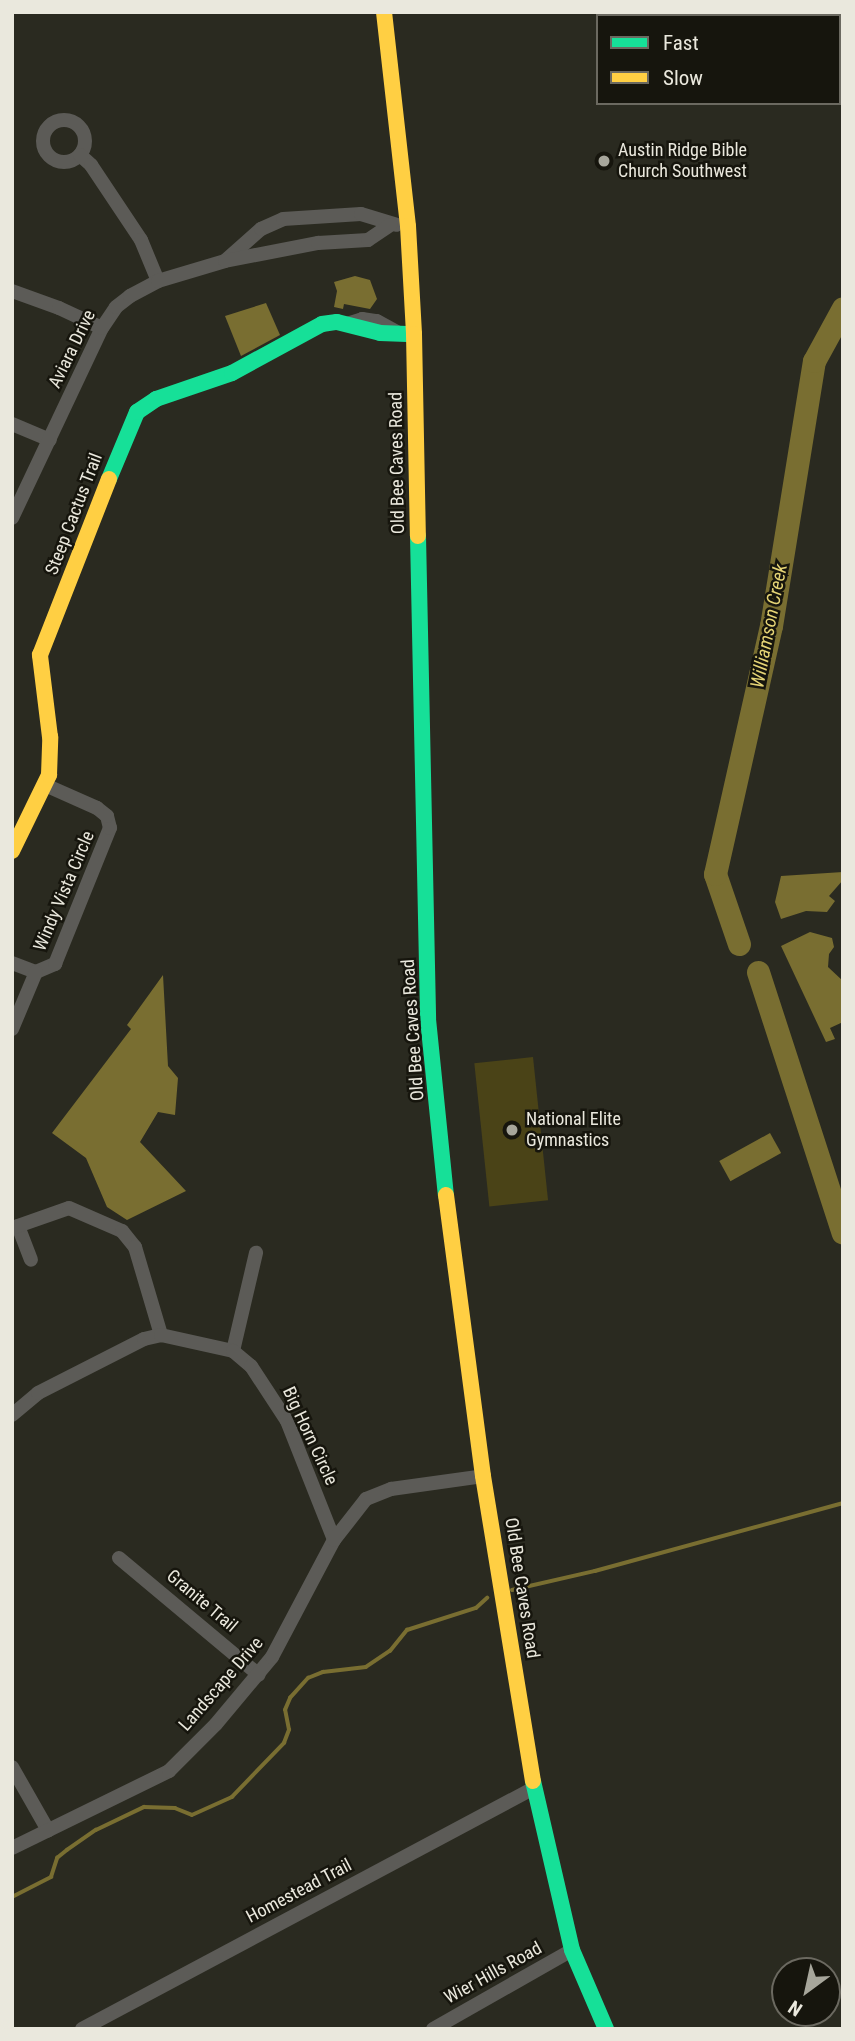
<!DOCTYPE html>
<style>
body{margin:0}
#map{position:relative;width:855px;height:2041px;overflow:hidden;background:#2a2a20;font-family:"Roboto Condensed",sans-serif}
div>[style]{position:absolute}
.green>*{inset:0;background:#4a4317;transform-origin:0 0}
.water>*{inset:0;background:#796e31;transform-origin:0 0}
.stream>*{height:3.5px;margin:-1.75px;padding:0 1.75px;transform-origin:1.75px;border-radius:1.75px;background:#796e31}
.river>*{height:23px;margin:-11.5px;padding:0 11.5px;transform-origin:11.5px;border-radius:11.5px;background:#796e31}
.street>*{height:14px;margin:-7px;padding:0 7px;transform-origin:7px;border-radius:7px;background:#5c5b57}
.street>.ring{margin:-7px;padding:0;box-sizing:content-box;background:none;border:14px solid #5c5b57;border-radius:50%}
.fast>*{height:16px;margin:-8px;padding:0 8px;transform-origin:8px;border-radius:8px;background:#16e098}
.slow>*{height:16px;margin:-8px;padding:0 8px;transform-origin:8px;border-radius:8px;background:#ffcf43}
.dots>*{width:19px;height:19px;translate:-50% -50%;box-sizing:border-box;border:4px solid #16150d;border-radius:50%}
span{translate:-50% -50%;white-space:nowrap;text-align:center;line-height:1.15;-webkit-text-stroke:5px #16150d;paint-order:stroke}
.poi-label{font-size:18px;color:#eae8dd}
.left{translate:0 -50%;text-align:left}
.street-label{font-size:18px;color:#eae8dd}
.water-label{font-size:19px;color:#e6d576;font-style:italic}
.frame{position:absolute;inset:0;border:14px solid #eae8dd;pointer-events:none}
.legend{position:absolute;left:596px;top:14px;width:245px;height:91px;box-sizing:border-box;background:#16150d;border:2px solid #6b6960;margin:0;padding:9px 12px;list-style:none;font-size:21px;color:#eae8dd}
.legend li{display:flex;align-items:center;gap:14px;height:35px}
.legend b{width:35px;border:2px solid #6b6960}
.north{position:absolute;left:771px;top:1957px;width:70px;height:70px;box-sizing:border-box;background:#16150d;border:2px solid #6b6960;border-radius:50%;rotate:213deg;font-size:19px;font-weight:700;line-height:28px;text-align:center;color:#eae8dd}
.north::after{content:'';display:block;margin:auto;width:24px;height:32px;background:#a7a69b;clip-path:polygon(50% 0,100% 100%,50% 72%,0 100%)}
</style>
<div id="map">
<div class="green">
<i style="left:533px;top:1057px;width:144px;height:59px;rotate:84deg"></i>
</div>
<div class="water">
<i style="clip-path:polygon(355px 276px,370px 280px,377px 299px,370px 309px,344px 304px,343px 309px,334px 307px,337px 291px,334px 282px)"></i>
<i style="clip-path:polygon(266px 303px,280px 335px,241px 356px,225px 316px)"></i>
<i style="clip-path:polygon(843px 872px,843px 880px,829px 896px,835px 901px,827px 912px,806px 911px,781px 919px,775px 902px,781px 876px)"></i>
<i style="clip-path:polygon(810px 932px,832px 938px,834px 947px,829px 954px,828px 967px,843px 981px,843px 1022px,830px 1028px,835px 1039px,826px 1042px,781px 946px)"></i>
<i style="clip-path:polygon(163px 975px,168px 1066px,178px 1078px,175px 1115px,158px 1112px,140px 1142px,186px 1191px,127px 1220px,107px 1207px,86px 1158px,52px 1133px,131px 1029px,127px 1025px)"></i>
<i style="left:770px;top:1133px;width:23px;height:58px;rotate:61deg"></i>
</div>
<div class="stream">
<i style="left:512px;top:1590px;width:85px;rotate:-12.9deg"></i>
<i style="left:595px;top:1571px;width:257px;rotate:-15.3deg"></i>
<i style="left:12px;top:1897px;width:44px;rotate:-27.1deg"></i>
<i style="left:51px;top:1877px;width:20px;rotate:-72deg"></i>
<i style="left:57px;top:1858px;width:13px;rotate:-39deg"></i>
<i style="left:67px;top:1850px;width:35px;rotate:-35deg"></i>
<i style="left:96px;top:1830px;width:53px;rotate:-25.6deg"></i>
<i style="left:144px;top:1807px;width:31px;rotate:2deg"></i>
<i style="left:175px;top:1808px;width:18px;rotate:22deg"></i>
<i style="left:192px;top:1815px;width:44px;rotate:-24.2deg"></i>
<i style="left:232px;top:1797px;width:75px;rotate:-46.1deg"></i>
<i style="left:284px;top:1743px;width:14px;rotate:-69deg"></i>
<i style="left:289px;top:1730px;width:20px;rotate:-101deg"></i>
<i style="left:285px;top:1710px;width:13px;rotate:-67deg"></i>
<i style="left:290px;top:1698px;width:27px;rotate:-48deg"></i>
<i style="left:308px;top:1678px;width:16px;rotate:-22deg"></i>
<i style="left:323px;top:1672px;width:43px;rotate:-6.6deg"></i>
<i style="left:366px;top:1667px;width:29px;rotate:-34deg"></i>
<i style="left:390px;top:1651px;width:27px;rotate:-51deg"></i>
<i style="left:407px;top:1630px;width:72px;rotate:-17.7deg"></i>
<i style="left:476px;top:1608px;width:15px;rotate:-42deg"></i>
</div>
<div class="river">
<i style="left:739px;top:944px;width:74px;rotate:-108.9deg"></i>
<i style="left:715px;top:874px;width:254px;rotate:-77.3deg"></i>
<i style="left:771px;top:626px;width:268px;rotate:-80.8deg"></i>
<i style="left:814px;top:361px;width:60px;rotate:-61.3deg"></i>
<i style="left:758px;top:972px;width:274px;rotate:72deg"></i>
</div>
<div class="street">
<i class="ring" style="left:43px;top:120px;width:28px;height:28px"></i>
<i style="left:80px;top:155px;width:15px;rotate:42deg"></i>
<i style="left:91px;top:165px;width:90px;rotate:56.3deg"></i>
<i style="left:141px;top:240px;width:44px;rotate:67.5deg"></i>
<i style="left:226px;top:260px;width:47px;rotate:-41.5deg"></i>
<i style="left:261px;top:229px;width:24px;rotate:-24deg"></i>
<i style="left:283px;top:219px;width:78px;rotate:-3.7deg"></i>
<i style="left:361px;top:214px;width:37px;rotate:17deg"></i>
<i style="left:12px;top:291px;width:50px;rotate:19.9deg"></i>
<i style="left:59px;top:308px;width:47px;rotate:24.9deg"></i>
<i style="left:347px;top:324px;width:16px;rotate:-18deg"></i>
<i style="left:362px;top:319px;width:15px;rotate:8deg"></i>
<i style="left:377px;top:321px;width:23px;rotate:29deg"></i>
<i style="left:12px;top:424px;width:41px;rotate:22.8deg"></i>
<i style="left:12px;top:518px;width:210px;rotate:-64.7deg"></i>
<i style="left:102px;top:328px;width:25px;rotate:-56deg"></i>
<i style="left:116px;top:307px;width:18px;rotate:-38deg"></i>
<i style="left:130px;top:296px;width:32px;rotate:-28deg"></i>
<i style="left:158px;top:281px;width:70px;rotate:-16.6deg"></i>
<i style="left:225px;top:261px;width:95px;rotate:-11deg"></i>
<i style="left:318px;top:243px;width:50px;rotate:-3.4deg"></i>
<i style="left:368px;top:240px;width:27px;rotate:-34deg"></i>
<i style="left:12px;top:963px;width:26px;rotate:21deg"></i>
<i style="left:36px;top:972px;width:21px;rotate:-23deg"></i>
<i style="left:55px;top:964px;width:147px;rotate:-68deg"></i>
<i style="left:110px;top:828px;width:12px;rotate:-104deg"></i>
<i style="left:107px;top:816px;width:13px;rotate:-141deg"></i>
<i style="left:97px;top:808px;width:57px;rotate:-156.1deg"></i>
<i style="left:12px;top:1029px;width:62px;rotate:-67.2deg"></i>
<i style="left:18px;top:1226px;width:36px;rotate:69deg"></i>
<i style="left:12px;top:1228px;width:60px;rotate:-19.3deg"></i>
<i style="left:69px;top:1208px;width:58px;rotate:23.5deg"></i>
<i style="left:122px;top:1231px;width:21px;rotate:51deg"></i>
<i style="left:135px;top:1247px;width:92px;rotate:73.5deg"></i>
<i style="left:233px;top:1351px;width:101px;rotate:-76.8deg"></i>
<i style="left:12px;top:1415px;width:34px;rotate:-40deg"></i>
<i style="left:38px;top:1393px;width:119px;rotate:-27deg"></i>
<i style="left:144px;top:1339px;width:17px;rotate:-13deg"></i>
<i style="left:161px;top:1335px;width:74px;rotate:12.5deg"></i>
<i style="left:233px;top:1351px;width:23px;rotate:40deg"></i>
<i style="left:251px;top:1366px;width:66px;rotate:56.8deg"></i>
<i style="left:287px;top:1421px;width:128px;rotate:68.4deg"></i>
<i style="left:119px;top:1558px;width:182px;rotate:39.9deg"></i>
<i style="left:12px;top:1767px;width:73px;rotate:60.3deg"></i>
<i style="left:12px;top:1848px;width:175px;rotate:-26.1deg"></i>
<i style="left:169px;top:1771px;width:66px;rotate:-45deg"></i>
<i style="left:216px;top:1724px;width:87px;rotate:-50.1deg"></i>
<i style="left:272px;top:1657px;width:132px;rotate:-62.1deg"></i>
<i style="left:334px;top:1540px;width:52px;rotate:-52deg"></i>
<i style="left:366px;top:1499px;width:27px;rotate:-22deg"></i>
<i style="left:391px;top:1489px;width:93px;rotate:-8deg"></i>
<i style="left:82px;top:2029px;width:512px;rotate:-28.07deg"></i>
<i style="left:433px;top:2029px;width:160px;rotate:-29.6deg"></i>
</div>
<div class="fast">
<i style="left:109px;top:479px;width:73px;rotate:-67.3deg"></i>
<i style="left:137px;top:412px;width:23px;rotate:-34deg"></i>
<i style="left:156px;top:399px;width:80px;rotate:-18.9deg"></i>
<i style="left:232px;top:373px;width:102px;rotate:-28.6deg"></i>
<i style="left:322px;top:324px;width:15px;rotate:-8deg"></i>
<i style="left:337px;top:322px;width:44px;rotate:14.3deg"></i>
<i style="left:380px;top:333px;width:34px;rotate:2deg"></i>
<i style="left:418px;top:536px;width:483px;rotate:88.8deg"></i>
<i style="left:428px;top:1019px;width:177px;rotate:84.2deg"></i>
<i style="left:533px;top:1781px;width:173px;rotate:77deg"></i>
<i style="left:572px;top:1950px;width:86px;rotate:66.7deg"></i>
</div>
<div class="slow">
<i style="left:384px;top:12px;width:215px;rotate:83.6deg"></i>
<i style="left:408px;top:226px;width:108px;rotate:86.8deg"></i>
<i style="left:414px;top:334px;width:202px;rotate:88.9deg"></i>
<i style="left:12px;top:851px;width:85px;rotate:-64deg"></i>
<i style="left:49px;top:775px;width:38px;rotate:-88deg"></i>
<i style="left:50px;top:737px;width:83px;rotate:-97deg"></i>
<i style="left:40px;top:655px;width:189px;rotate:-68.6deg"></i>
<i style="left:446px;top:1195px;width:283px;rotate:82.5deg"></i>
<i style="left:483px;top:1476px;width:309px;rotate:80.7deg"></i>
</div>
<div class="dots">
<i style="left:604px;top:161px;background:#a7a69b"></i>
<i style="left:512px;top:1130px;background:#a7a69b"></i>
</div>
<div class="poi-label">
<span class="left" style="left:618px;top:161px">Austin Ridge Bible<br>Church Southwest</span>
<span class="left" style="left:526px;top:1130px">National Elite<br>Gymnastics</span>
</div>
<div class="street-label">
<span style="left:72px;top:349px;rotate:-64deg">Aviara Drive</span>
<span style="left:397px;top:463px;rotate:-91deg">Old Bee Caves Road</span>
<span style="left:74px;top:514px;rotate:-69deg">Steep Cactus Trail</span>
<span style="left:64px;top:891px;rotate:-67deg">Windy Vista Circle</span>
<span style="left:413px;top:1030px;rotate:-94deg">Old Bee Caves Road</span>
<span style="left:310px;top:1436px;rotate:65deg">Big Horn Circle</span>
<span style="left:522px;top:1588px;rotate:81deg">Old Bee Caves Road</span>
<span style="left:202px;top:1601px;rotate:40deg">Granite Trail</span>
<span style="left:221px;top:1684px;rotate:-49deg">Landscape Drive</span>
<span style="left:299px;top:1891px;rotate:-28deg">Homestead Trail</span>
<span style="left:493px;top:1973px;rotate:-29deg">Wier Hills Road</span>
</div>
<div class="water-label">
<span style="left:769px;top:626px;rotate:-79deg">Williamson Creek</span>
</div>
<div class="frame"></div>
<ul class="legend">
<li><b style="height:9px;background:#16e098"></b>Fast</li>
<li><b style="height:9px;background:#ffcf43"></b>Slow</li>
</ul>
<div class="north">N</div>
</div>
